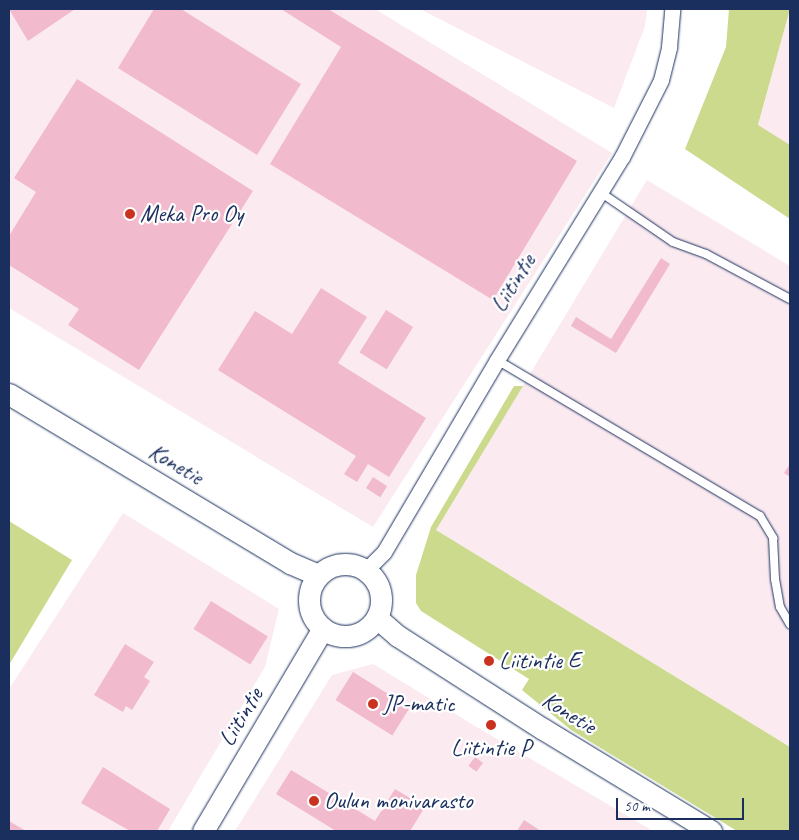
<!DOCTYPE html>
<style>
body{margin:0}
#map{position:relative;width:799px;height:840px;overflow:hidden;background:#fff;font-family:Caveat,sans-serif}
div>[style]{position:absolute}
.built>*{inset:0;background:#fbeaf0}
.green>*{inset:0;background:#cbda8d}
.building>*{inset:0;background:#f2bacd;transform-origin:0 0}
.roads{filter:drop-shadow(0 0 1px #1b2f5e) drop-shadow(0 0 1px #1b2f5e)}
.lane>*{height:8px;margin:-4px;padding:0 4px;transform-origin:4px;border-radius:4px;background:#fff}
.street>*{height:15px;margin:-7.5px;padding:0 7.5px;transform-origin:7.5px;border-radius:7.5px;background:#fff}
.secondary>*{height:21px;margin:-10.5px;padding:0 10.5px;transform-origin:10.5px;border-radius:10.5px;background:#fff}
.secondary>.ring{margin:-10.5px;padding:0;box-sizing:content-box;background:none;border:21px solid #fff;border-radius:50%}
.dots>*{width:14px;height:14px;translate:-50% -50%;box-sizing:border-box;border:2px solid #fff;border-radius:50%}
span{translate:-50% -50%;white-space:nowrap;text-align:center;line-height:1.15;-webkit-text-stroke:4.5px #fff;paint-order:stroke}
.poi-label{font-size:24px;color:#1b2f5e}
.left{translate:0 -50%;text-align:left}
.street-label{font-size:24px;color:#1b2f5e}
.frame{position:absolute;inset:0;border:10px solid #1b2f5e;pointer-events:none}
.scale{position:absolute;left:616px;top:798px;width:128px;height:22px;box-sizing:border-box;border:2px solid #1b2f5e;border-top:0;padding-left:6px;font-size:15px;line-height:18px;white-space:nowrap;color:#1b2f5e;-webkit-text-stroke:4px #fff;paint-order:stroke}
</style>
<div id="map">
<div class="built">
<i style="clip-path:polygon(9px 9px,375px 9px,612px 153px,373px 527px,9px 308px)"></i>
<i style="clip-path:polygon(420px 9px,647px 9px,645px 26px,614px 108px)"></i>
<i style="clip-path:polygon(790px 9px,790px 145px,758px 126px)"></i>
<i style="clip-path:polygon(647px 180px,790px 266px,790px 747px,436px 530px)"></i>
<i style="clip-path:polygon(123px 513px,279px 609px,265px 667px,168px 831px,9px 831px,9px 689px)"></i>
<i style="clip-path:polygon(373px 664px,475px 726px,653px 831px,235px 831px,332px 675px)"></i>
</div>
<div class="green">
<i style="clip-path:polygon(729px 9px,790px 9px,758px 125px,790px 145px,790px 219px,685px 149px,726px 47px)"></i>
<i style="clip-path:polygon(514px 386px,523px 386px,436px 530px,790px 747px,790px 831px,737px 831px,571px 730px,522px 690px,529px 679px,421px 611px,416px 603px,416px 575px,431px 527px)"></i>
<i style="clip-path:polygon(9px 521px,72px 560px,9px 665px)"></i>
</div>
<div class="building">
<i style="clip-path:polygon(9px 9px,75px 9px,28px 41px)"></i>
<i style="clip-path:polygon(154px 9px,181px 9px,301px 84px,257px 155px,118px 68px)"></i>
<i style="clip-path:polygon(281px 9px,328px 9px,577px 161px,493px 300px,270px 164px,341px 47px)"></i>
<i style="clip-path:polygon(77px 79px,253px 191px,139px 370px,68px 325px,79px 309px,9px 265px,9px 236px,36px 192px,14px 178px)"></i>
<i style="clip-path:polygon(661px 258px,670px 264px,616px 353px,571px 326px,576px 317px,611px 339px)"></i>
<i style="clip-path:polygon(321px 288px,367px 317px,338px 363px,426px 418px,389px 477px,368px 464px,357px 482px,344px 474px,356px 456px,218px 370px,255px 311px,292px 334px)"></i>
<i style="left:386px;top:310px;width:32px;height:50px;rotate:32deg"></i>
<i style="clip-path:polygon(790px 464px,790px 477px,784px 473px)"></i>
<i style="left:373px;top:477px;width:17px;height:13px;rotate:33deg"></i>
<i style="left:211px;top:601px;width:67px;height:33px;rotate:32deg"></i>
<i style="clip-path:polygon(125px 644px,154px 662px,144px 677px,150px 681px,132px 710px,126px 706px,123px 712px,94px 695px)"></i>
<i style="left:353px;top:672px;width:67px;height:33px;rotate:32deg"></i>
<i style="left:475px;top:757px;width:10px;height:11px;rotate:37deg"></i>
<i style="clip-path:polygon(103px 767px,170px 809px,157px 831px,130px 831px,81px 803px)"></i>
<i style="clip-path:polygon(291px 770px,375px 821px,395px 789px,425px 807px,410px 831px,336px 831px,276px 794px)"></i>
<i style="clip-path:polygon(524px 820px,541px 831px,517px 831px)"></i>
<i style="clip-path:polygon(9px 821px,26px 831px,9px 831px)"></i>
</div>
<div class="roads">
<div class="lane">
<i style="left:600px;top:192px;width:88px;rotate:34.4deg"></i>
<i style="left:673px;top:242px;width:35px;rotate:20deg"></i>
<i style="left:706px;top:254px;width:95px;rotate:28.2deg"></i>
<i style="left:497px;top:360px;width:306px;rotate:30.7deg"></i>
<i style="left:760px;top:516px;width:26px;rotate:59deg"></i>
<i style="left:773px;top:538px;width:41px;rotate:87.2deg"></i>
<i style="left:775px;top:579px;width:28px;rotate:80deg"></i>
<i style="left:780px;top:607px;width:20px;rotate:60deg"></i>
</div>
<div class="street">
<i style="left:366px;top:570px;width:25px;rotate:-45deg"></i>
<i style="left:384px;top:552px;width:223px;rotate:-59.5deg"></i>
<i style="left:497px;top:360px;width:238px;rotate:-58.4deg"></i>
<i style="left:622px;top:157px;width:86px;rotate:-63.1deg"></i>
<i style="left:661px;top:80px;width:34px;rotate:-76deg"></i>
<i style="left:669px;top:47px;width:38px;rotate:-85deg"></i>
</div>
<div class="secondary">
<i style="left:9px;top:394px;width:328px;rotate:31deg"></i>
<i style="left:290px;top:563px;width:30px;rotate:23deg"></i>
<i class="ring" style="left:309px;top:564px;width:51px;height:51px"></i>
<i style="left:377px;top:618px;width:28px;rotate:41deg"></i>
<i style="left:398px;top:636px;width:172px;rotate:32.7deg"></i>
<i style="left:543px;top:729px;width:197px;rotate:31.3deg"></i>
<i style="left:203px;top:831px;width:234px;rotate:-59.4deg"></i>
</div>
</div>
<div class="dots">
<i style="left:130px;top:214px;background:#c8321e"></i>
<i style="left:489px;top:661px;background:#c8321e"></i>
<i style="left:373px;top:704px;background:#c8321e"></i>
<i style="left:491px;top:725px;background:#c8321e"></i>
<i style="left:314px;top:801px;background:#c8321e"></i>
</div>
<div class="poi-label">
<span class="left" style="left:140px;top:214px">Meka Pro Oy</span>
<span class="left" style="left:499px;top:661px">Liitintie E</span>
<span class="left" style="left:383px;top:704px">JP-matic</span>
<span style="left:491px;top:748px">Liitintie P</span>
<span class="left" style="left:324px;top:801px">Oulun monivarasto</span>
</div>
<div class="street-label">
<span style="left:513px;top:283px;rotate:-58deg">Liitintie</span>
<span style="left:176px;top:464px;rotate:31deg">Konetie</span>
<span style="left:569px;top:713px;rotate:32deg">Konetie</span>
<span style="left:241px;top:717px;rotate:-59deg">Liitintie</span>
</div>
<div class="frame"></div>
<div class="scale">50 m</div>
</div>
